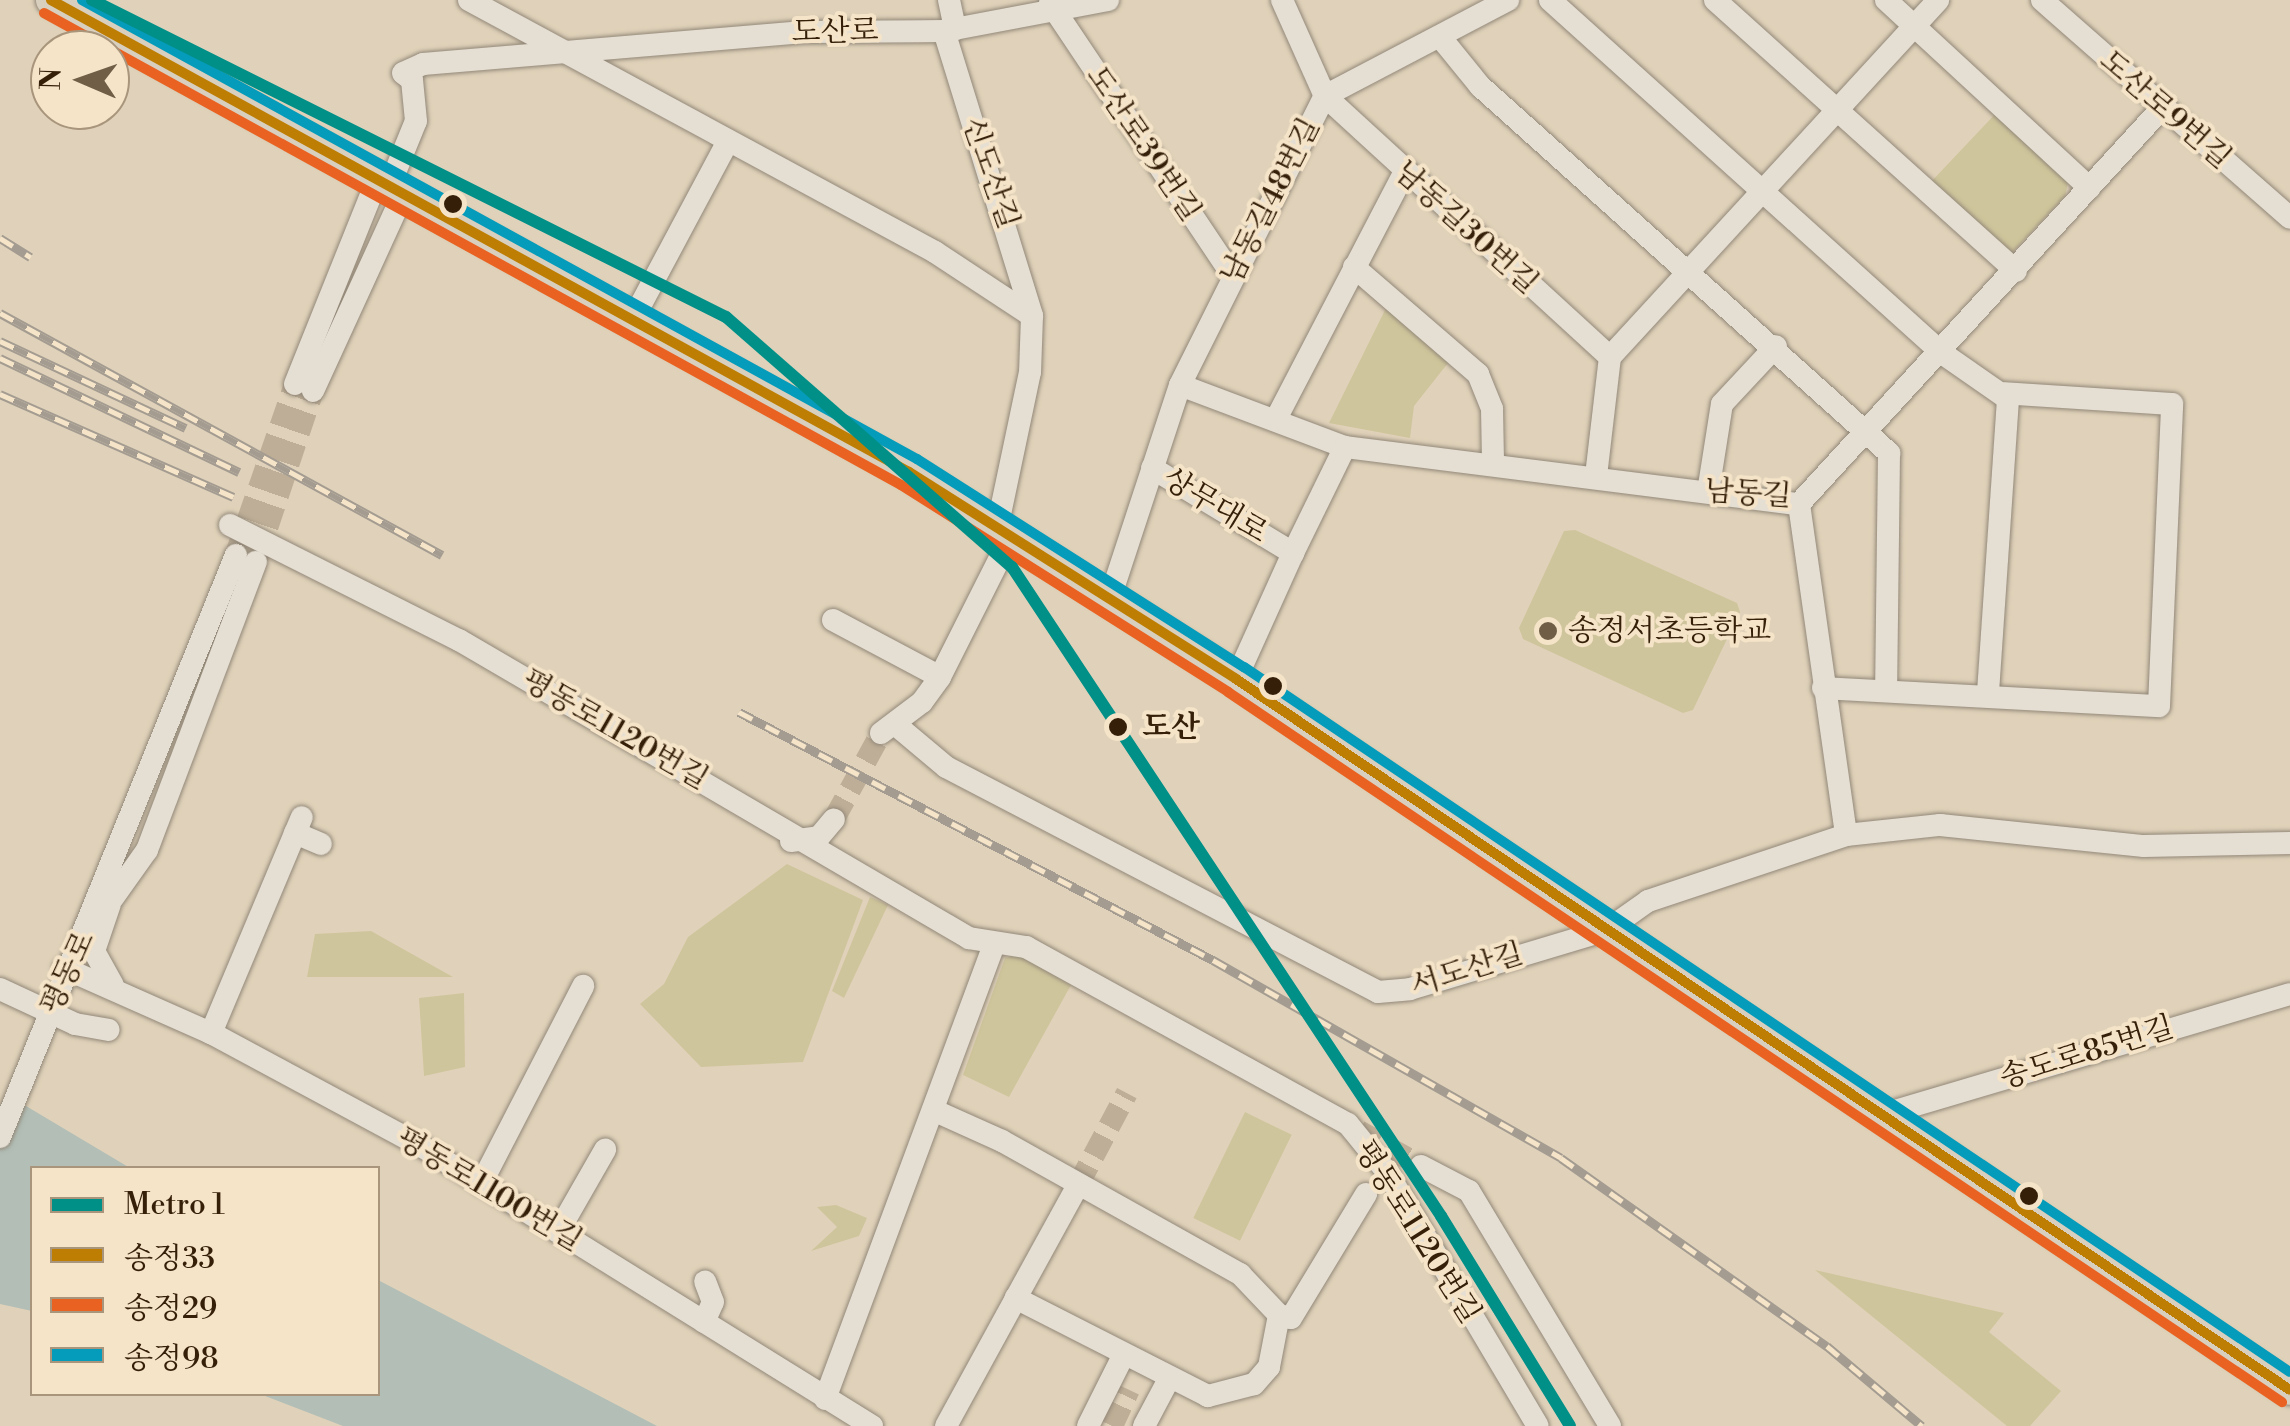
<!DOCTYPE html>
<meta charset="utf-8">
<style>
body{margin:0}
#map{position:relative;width:2290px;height:1426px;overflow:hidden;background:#e0d2ba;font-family:"Libre Bodoni","Noto Serif KR",serif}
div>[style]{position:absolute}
.green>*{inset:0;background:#cfc59c;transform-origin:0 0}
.water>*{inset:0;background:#b2beb6}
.minor-tunnel>*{height:22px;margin-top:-11px;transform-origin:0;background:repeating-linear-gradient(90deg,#beae97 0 22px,transparent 0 33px)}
.roads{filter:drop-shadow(0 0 2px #928878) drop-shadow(0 0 2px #928878)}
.minor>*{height:22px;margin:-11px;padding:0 11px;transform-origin:11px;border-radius:11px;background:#e5ded3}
.major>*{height:30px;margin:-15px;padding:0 15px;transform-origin:15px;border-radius:15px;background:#d9cfbe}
.rail>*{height:9px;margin-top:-4.5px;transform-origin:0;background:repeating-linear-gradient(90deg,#f5e4c8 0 15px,#a49c91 0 30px);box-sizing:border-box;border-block:2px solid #a49c91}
.bus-1>*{height:10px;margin:-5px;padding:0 5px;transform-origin:5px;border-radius:5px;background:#bd7e03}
.bus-2>*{height:10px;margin:-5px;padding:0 5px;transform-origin:5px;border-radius:5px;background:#e96221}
.bus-3>*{height:10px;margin:-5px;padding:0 5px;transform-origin:5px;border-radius:5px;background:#059bba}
.metro-1>*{height:12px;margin:-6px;padding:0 6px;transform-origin:6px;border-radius:6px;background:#009088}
.dots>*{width:28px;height:28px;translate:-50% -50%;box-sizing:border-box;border:5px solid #f5e4c8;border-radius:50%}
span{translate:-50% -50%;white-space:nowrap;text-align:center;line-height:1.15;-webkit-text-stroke:8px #f5e4c8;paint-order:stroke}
.street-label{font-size:30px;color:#351f09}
.poi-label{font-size:30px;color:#351f09}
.left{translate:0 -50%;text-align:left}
.stop-label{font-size:30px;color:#351f09;font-weight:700}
.legend{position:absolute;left:30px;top:1166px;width:350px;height:230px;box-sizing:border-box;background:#f5e4c8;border:2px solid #a8957c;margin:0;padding:12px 18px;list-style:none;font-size:30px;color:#351f09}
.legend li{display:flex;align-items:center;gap:20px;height:50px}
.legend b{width:50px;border:2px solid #a8957c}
.north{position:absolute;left:30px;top:30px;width:100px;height:100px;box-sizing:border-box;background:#f5e4c8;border:2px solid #a8957c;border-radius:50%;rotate:272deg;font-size:28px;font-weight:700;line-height:40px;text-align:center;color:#351f09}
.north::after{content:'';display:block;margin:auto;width:35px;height:45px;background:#715e47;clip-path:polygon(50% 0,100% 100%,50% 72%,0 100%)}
</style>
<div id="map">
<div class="green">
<i style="clip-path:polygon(1998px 111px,2069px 178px,2065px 196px,2007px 258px,1929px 184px)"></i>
<i style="clip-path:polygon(1387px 306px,1452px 358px,1414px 406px,1410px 438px,1329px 423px)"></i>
<i style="clip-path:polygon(1575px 530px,1737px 603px,1740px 612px,1693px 710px,1683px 713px,1523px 639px,1519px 628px,1564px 531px)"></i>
<i style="clip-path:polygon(787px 864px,863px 900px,803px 1062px,701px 1067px,640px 1004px,664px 984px,688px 937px)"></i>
<i style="clip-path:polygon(870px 897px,888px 905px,844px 998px,832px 991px)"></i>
<i style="clip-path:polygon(371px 931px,453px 977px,307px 977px,315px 934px)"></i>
<i style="clip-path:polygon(1019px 954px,1071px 985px,1009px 1097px,963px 1075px,1005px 958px)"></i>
<i style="clip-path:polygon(464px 993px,465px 1067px,424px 1076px,419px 998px)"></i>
<i style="left:1245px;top:1112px;width:52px;height:118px;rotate:26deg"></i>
<i style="clip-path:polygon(836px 1205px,867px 1218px,859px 1236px,811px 1251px,837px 1227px,817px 1207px)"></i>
<i style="clip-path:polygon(1815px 1270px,2004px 1313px,1989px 1332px,2061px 1391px,2030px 1426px,2007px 1426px)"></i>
</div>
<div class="water">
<i style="clip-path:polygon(0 1105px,26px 1106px,130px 1168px,32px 1168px,32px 1311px,0 1304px)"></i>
<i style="clip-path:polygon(378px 1280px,657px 1426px,343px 1426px,260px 1394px,378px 1394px)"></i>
</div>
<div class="minor-tunnel">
<i style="left:237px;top:551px;width:177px;rotate:-70.8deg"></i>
<i style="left:257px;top:558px;width:176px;rotate:-71.5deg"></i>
<i style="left:834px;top:819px;width:98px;rotate:-61.3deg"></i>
<i style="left:1359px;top:1131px;width:71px;rotate:29.4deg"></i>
<i style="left:1078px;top:1185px;width:104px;rotate:-62deg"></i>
<i style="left:1112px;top:1426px;width:40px;rotate:-65deg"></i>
</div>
<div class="roads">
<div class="minor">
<i style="left:469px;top:0;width:530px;rotate:28.4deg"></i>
<i style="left:935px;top:252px;width:116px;rotate:33.4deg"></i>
<i style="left:949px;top:0;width:30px;rotate:78deg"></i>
<i style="left:1282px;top:0;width:105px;rotate:65.9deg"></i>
<i style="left:1325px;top:96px;width:386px;rotate:42.5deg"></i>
<i style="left:1610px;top:357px;width:485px;rotate:-47.4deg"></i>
<i style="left:1550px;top:0;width:528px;rotate:42deg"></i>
<i style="left:1942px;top:353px;width:80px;rotate:34.9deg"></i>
<i style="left:2008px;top:399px;width:297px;rotate:93.9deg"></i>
<i style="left:1715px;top:0;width:405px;rotate:42deg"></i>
<i style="left:1886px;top:0;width:277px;rotate:42.7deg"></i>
<i style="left:2042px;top:0;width:330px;rotate:41.3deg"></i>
<i style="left:1050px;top:3px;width:327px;rotate:56.2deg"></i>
<i style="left:944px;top:31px;width:298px;rotate:72.8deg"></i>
<i style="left:1032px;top:316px;width:56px;rotate:92deg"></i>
<i style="left:1030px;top:372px;width:159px;rotate:101.9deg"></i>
<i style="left:1441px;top:38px;width:62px;rotate:50.9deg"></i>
<i style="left:1480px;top:86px;width:550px;rotate:41.9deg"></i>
<i style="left:1889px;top:453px;width:234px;rotate:90.7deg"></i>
<i style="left:389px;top:187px;width:71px;rotate:-67.8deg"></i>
<i style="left:416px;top:121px;width:41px;rotate:-95.6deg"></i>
<i style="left:412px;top:80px;width:11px;rotate:-142deg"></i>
<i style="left:403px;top:73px;width:22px;rotate:-24deg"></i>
<i style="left:423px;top:64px;width:382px;rotate:-4.8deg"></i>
<i style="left:804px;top:32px;width:140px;rotate:-0.4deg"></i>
<i style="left:944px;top:31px;width:167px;rotate:-10.7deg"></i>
<i style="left:1354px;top:267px;width:164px;rotate:40.8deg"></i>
<i style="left:1478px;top:374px;width:38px;rotate:68deg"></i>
<i style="left:1492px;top:409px;width:53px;rotate:88.9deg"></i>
<i style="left:632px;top:321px;width:204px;rotate:-61.9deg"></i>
<i style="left:295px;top:384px;width:220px;rotate:-68.1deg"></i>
<i style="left:1180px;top:385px;width:176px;rotate:20.6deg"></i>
<i style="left:1345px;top:447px;width:458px;rotate:7.2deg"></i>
<i style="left:1799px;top:504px;width:537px;rotate:-47.49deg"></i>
<i style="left:313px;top:391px;width:217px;rotate:-65.4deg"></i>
<i style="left:1276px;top:419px;width:277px;rotate:-62.5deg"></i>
<i style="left:1152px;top:468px;width:165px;rotate:31.1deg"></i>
<i style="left:1293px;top:553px;width:138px;rotate:114.3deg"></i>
<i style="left:1596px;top:476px;width:120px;rotate:-83.3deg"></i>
<i style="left:1708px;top:492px;width:89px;rotate:-81deg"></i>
<i style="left:1722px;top:404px;width:79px;rotate:-47deg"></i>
<i style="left:1799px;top:504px;width:334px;rotate:81.9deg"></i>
<i style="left:230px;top:525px;width:256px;rotate:26.7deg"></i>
<i style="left:459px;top:640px;width:591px;rotate:30.3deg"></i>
<i style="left:969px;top:938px;width:58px;rotate:9deg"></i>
<i style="left:1026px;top:947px;width:367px;rotate:28.8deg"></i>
<i style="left:1348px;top:1124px;width:62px;rotate:50.9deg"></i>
<i style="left:1387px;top:1172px;width:295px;rotate:59.3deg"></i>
<i style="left:1293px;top:553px;width:118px;rotate:-63.9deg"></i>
<i style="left:1110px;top:598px;width:224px;rotate:-71.8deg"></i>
<i style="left:1180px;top:385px;width:323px;rotate:-63.4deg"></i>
<i style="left:1325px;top:96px;width:207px;rotate:-27.7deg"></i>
<i style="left:833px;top:620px;width:121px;rotate:28deg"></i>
<i style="left:1823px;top:688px;width:336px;rotate:3.1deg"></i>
<i style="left:2159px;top:706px;width:302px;rotate:-87.5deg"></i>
<i style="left:2172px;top:404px;width:168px;rotate:-176.3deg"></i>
<i style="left:896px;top:725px;width:65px;rotate:40deg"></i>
<i style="left:946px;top:767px;width:487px;rotate:27.5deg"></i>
<i style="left:1378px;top:992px;width:32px;rotate:-5deg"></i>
<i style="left:1410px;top:989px;width:206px;rotate:-16.7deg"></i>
<i style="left:1607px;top:930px;width:50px;rotate:-35.3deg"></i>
<i style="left:1648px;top:901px;width:209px;rotate:-18.4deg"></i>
<i style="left:1846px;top:835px;width:95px;rotate:-6.1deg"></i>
<i style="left:1940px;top:825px;width:205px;rotate:5.9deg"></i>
<i style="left:2144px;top:846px;width:146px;rotate:-1.2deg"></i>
<i style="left:881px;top:733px;width:51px;rotate:-37.1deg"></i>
<i style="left:922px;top:702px;width:31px;rotate:-54deg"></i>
<i style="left:940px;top:677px;width:158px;rotate:-63.3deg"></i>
<i style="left:295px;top:833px;width:28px;rotate:23deg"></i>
<i style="left:791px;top:841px;width:28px;rotate:-8deg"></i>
<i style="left:819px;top:837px;width:23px;rotate:-50deg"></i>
<i style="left:113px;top:898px;width:59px;rotate:-54.7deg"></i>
<i style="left:147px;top:850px;width:308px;rotate:-69.3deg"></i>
<i style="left:110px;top:904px;width:50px;rotate:108.8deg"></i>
<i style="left:94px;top:951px;width:39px;rotate:61deg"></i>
<i style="left:64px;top:968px;width:161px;rotate:23.9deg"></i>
<i style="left:211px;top:1033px;width:238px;rotate:28.3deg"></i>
<i style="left:421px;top:1146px;width:531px;rotate:31.83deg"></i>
<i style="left:0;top:989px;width:83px;rotate:25deg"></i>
<i style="left:75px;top:1024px;width:34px;rotate:10deg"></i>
<i style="left:211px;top:1033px;width:234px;rotate:-67.2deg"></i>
<i style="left:933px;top:1110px;width:76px;rotate:24.2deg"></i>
<i style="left:1002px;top:1141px;width:273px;rotate:29.2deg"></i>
<i style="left:1240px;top:1274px;width:57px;rotate:46.4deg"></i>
<i style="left:1279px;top:1315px;width:53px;rotate:100.9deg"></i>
<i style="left:1269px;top:1367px;width:23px;rotate:131deg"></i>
<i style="left:1254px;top:1384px;width:48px;rotate:165.4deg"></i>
<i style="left:1208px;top:1396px;width:216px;rotate:-153deg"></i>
<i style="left:1016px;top:1298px;width:129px;rotate:-61.2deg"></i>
<i style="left:1885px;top:1114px;width:422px;rotate:-16.5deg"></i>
<i style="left:0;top:1137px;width:628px;rotate:-67.93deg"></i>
<i style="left:1421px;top:1166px;width:54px;rotate:27.5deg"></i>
<i style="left:1469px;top:1191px;width:274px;rotate:59deg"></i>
<i style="left:481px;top:1184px;width:223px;rotate:-62.7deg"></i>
<i style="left:558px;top:1232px;width:95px;rotate:-60.2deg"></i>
<i style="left:1279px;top:1315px;width:12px;rotate:14deg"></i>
<i style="left:1291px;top:1318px;width:145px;rotate:-58.8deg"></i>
<i style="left:704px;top:1322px;width:22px;rotate:-66deg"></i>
<i style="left:713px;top:1302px;width:22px;rotate:-111deg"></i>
<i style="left:825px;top:1399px;width:482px;rotate:-69.6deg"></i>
<i style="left:946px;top:1426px;width:146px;rotate:-61.3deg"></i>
<i style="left:1088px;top:1426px;width:80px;rotate:-63.4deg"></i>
<i style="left:1144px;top:1426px;width:55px;rotate:-62deg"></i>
</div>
<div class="major">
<i style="left:51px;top:0;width:979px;rotate:28.82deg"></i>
<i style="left:909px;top:472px;width:387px;rotate:32.3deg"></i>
<i style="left:1236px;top:679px;width:1271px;rotate:34deg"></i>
</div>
</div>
<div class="rail">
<i style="left:0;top:238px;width:36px;rotate:32deg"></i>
<i style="left:0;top:313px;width:504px;rotate:28.7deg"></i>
<i style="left:0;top:341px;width:205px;rotate:25.1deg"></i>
<i style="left:0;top:358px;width:265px;rotate:25.5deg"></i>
<i style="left:0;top:394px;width:255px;rotate:23.8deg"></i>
<i style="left:739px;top:712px;width:535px;rotate:27.62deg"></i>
<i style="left:1213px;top:960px;width:400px;rotate:29.6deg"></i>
<i style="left:1561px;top:1158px;width:326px;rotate:35.3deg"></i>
<i style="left:1827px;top:1346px;width:124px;rotate:40.1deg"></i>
</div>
<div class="bus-1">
<i style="left:51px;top:0;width:979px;rotate:28.82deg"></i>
<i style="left:909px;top:472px;width:387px;rotate:32.3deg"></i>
<i style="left:1236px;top:679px;width:1271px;rotate:34deg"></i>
</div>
<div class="bus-2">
<i style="left:44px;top:13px;width:978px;rotate:28.84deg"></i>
<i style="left:901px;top:485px;width:387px;rotate:32.3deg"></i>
<i style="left:1228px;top:692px;width:1271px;rotate:33.97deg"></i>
</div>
<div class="bus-3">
<i style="left:82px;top:0;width:953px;rotate:28.8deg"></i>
<i style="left:917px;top:459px;width:388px;rotate:32.5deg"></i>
<i style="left:1244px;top:667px;width:1261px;rotate:33.98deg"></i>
</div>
<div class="metro-1">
<i style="left:92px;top:0;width:709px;rotate:26.57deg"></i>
<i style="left:726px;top:317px;width:380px;rotate:41.2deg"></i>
<i style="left:1012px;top:567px;width:778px;rotate:56.53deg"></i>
<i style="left:1441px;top:1216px;width:246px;rotate:58.4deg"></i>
</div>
<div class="dots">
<i style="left:453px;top:204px;background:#351f09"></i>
<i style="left:1548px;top:631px;background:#715e47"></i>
<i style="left:1273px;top:686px;background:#351f09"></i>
<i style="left:1118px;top:727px;background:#351f09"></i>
<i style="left:2029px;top:1196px;background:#351f09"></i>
</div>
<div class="street-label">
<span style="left:835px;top:32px;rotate:-1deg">도산로</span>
<span style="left:2165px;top:110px;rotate:41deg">도산로9번길</span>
<span style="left:1143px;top:144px;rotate:56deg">도산로39번길</span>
<span style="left:990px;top:173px;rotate:71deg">신도산길</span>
<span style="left:1271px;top:201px;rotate:-63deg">남동길48번길</span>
<span style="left:1466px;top:228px;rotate:42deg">남동길30번길</span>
<span style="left:1748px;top:494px;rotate:4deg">남동길</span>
<span style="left:1215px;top:506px;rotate:31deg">상무대로</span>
<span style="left:615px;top:730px;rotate:30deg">평동로1120번길</span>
<span style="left:1467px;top:970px;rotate:-17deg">서도산길</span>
<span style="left:68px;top:973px;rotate:-65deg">평동로</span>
<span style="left:2087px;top:1053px;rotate:-17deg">송도로85번길</span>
<span style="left:489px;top:1190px;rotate:31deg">평동로1100번길</span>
<span style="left:1417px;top:1232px;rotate:58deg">평동로1120번길</span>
</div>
<div class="poi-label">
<span class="left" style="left:1568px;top:631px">송정서초등학교</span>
</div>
<div class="stop-label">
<span class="left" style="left:1142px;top:727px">도산</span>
</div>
<ul class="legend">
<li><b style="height:12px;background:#009088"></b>Metro 1</li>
<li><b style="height:12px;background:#bd7e03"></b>송정33</li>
<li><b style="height:12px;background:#e96221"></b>송정29</li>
<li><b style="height:12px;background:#059bba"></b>송정98</li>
</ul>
<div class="north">N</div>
</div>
